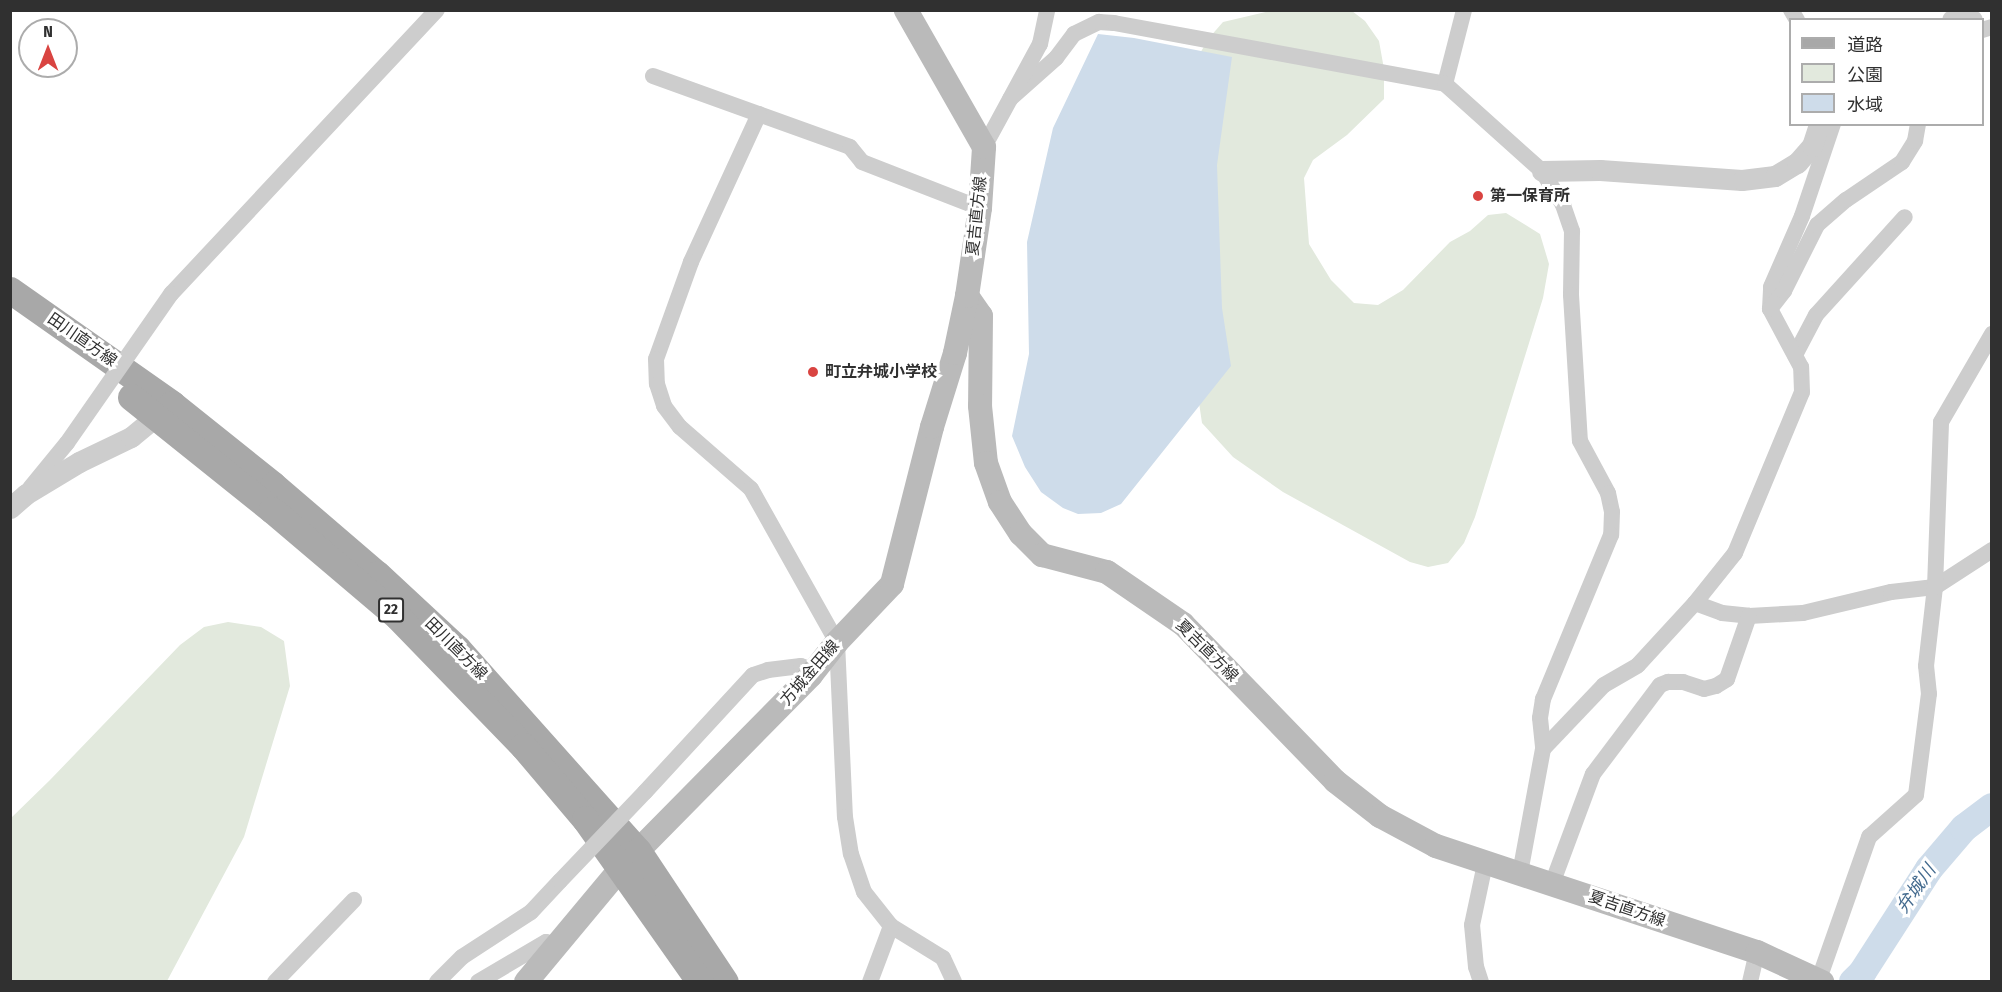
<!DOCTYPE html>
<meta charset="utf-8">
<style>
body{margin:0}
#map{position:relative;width:2002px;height:992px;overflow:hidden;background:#fff;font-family:"Fira Sans Condensed","Noto Sans JP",sans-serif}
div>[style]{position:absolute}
.green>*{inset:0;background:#e2e9dd}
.water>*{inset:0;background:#cedcea}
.river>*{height:28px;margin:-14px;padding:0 14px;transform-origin:14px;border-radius:14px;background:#cedcea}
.minor>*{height:16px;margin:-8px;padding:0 8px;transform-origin:8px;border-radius:8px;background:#cdcdcd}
.tertiary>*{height:21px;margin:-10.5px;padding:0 10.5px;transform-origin:10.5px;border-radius:10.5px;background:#cdcdcd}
.secondary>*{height:24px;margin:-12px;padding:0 12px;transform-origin:12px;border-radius:12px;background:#bababa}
.primary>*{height:27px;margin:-13.5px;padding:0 13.5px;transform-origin:13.5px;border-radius:13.5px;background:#a8a8a8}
.minor-bridge>*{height:16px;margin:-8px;padding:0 8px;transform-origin:8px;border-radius:8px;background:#cdcdcd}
.dots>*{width:16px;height:16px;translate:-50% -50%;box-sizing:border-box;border:3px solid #fff;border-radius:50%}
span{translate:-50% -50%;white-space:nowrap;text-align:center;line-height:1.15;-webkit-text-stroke:6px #fff;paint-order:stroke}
.shield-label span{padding:2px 4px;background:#fff;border:2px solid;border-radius:4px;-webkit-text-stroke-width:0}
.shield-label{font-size:15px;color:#303030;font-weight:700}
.poi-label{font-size:16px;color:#303030;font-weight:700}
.left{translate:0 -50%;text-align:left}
.street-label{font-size:16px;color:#303030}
.water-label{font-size:18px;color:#436a8e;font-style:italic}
.frame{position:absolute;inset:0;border:12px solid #303030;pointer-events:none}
.legend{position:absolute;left:1789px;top:18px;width:195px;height:108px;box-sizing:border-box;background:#fff;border:2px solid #acacac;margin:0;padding:8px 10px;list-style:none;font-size:18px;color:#303030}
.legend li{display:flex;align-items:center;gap:12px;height:30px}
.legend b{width:30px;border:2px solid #acacac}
.north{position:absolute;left:18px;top:18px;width:60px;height:60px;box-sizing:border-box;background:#fff;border:2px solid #acacac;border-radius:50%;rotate:0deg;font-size:16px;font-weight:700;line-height:24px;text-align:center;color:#303030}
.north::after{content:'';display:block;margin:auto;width:21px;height:27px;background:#d94441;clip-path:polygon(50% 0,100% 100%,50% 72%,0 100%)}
</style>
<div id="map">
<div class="green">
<i style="clip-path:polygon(1270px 11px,1352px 11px,1365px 21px,1379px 41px,1384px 69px,1384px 99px,1347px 135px,1313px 160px,1304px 178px,1309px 244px,1331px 280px,1354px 303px,1378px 305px,1403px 290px,1450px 242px,1470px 231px,1488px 215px,1506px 213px,1540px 234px,1549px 264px,1543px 298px,1475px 517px,1464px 543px,1448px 563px,1428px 567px,1410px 562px,1283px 492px,1233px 457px,1202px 423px,1198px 396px,1196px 60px,1209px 38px,1223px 22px)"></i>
<i style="clip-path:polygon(228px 622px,261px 627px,284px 641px,290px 686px,244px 837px,167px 981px,11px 981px,11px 818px,50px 780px,180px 645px,204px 627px)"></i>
</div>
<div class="water">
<i style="clip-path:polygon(1098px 34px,1134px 38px,1232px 57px,1217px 165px,1222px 308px,1231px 366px,1121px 504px,1101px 513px,1078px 514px,1063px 508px,1041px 492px,1025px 467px,1012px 436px,1029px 354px,1027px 242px,1053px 128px)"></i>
</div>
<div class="river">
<i style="left:1853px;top:982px;width:13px;rotate:-45deg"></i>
<i style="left:1862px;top:973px;width:124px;rotate:-57.2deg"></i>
<i style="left:1929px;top:869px;width:54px;rotate:-49.5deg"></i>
<i style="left:1964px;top:828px;width:35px;rotate:-37deg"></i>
</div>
<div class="minor">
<i style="left:1791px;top:10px;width:12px;rotate:59deg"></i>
<i style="left:1982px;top:30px;width:10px;rotate:-17deg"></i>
<i style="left:653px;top:76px;width:209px;rotate:19.8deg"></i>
<i style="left:850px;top:147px;width:19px;rotate:51deg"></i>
<i style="left:862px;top:162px;width:127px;rotate:21.3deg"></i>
<i style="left:1445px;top:84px;width:76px;rotate:-75.6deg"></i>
<i style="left:1010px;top:99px;width:62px;rotate:-41.7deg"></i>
<i style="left:1056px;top:58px;width:30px;rotate:-53deg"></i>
<i style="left:1074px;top:34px;width:28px;rotate:-26deg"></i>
<i style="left:1099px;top:22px;width:15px;rotate:4deg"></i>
<i style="left:1114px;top:23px;width:337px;rotate:10.4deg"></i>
<i style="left:1445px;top:84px;width:130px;rotate:41.9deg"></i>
<i style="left:1542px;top:171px;width:40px;rotate:58deg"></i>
<i style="left:1563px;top:205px;width:28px;rotate:71deg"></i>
<i style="left:1572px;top:231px;width:64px;rotate:90.9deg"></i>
<i style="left:1571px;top:295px;width:146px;rotate:86.5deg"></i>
<i style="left:1580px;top:441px;width:59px;rotate:61.7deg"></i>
<i style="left:1608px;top:493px;width:19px;rotate:78deg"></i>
<i style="left:1612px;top:512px;width:23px;rotate:92deg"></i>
<i style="left:1611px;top:535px;width:178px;rotate:112.5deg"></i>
<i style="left:1543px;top:699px;width:19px;rotate:99deg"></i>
<i style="left:1540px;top:718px;width:31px;rotate:84deg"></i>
<i style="left:1543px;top:749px;width:126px;rotate:100.5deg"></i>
<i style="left:759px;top:114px;width:163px;rotate:114.7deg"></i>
<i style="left:691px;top:262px;width:103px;rotate:109.8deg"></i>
<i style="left:656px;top:359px;width:25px;rotate:88deg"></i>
<i style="left:657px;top:384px;width:23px;rotate:72deg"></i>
<i style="left:664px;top:406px;width:26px;rotate:53deg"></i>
<i style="left:680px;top:427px;width:94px;rotate:41.1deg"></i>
<i style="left:751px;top:489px;width:176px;rotate:60.7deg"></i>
<i style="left:837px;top:642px;width:175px;rotate:87.4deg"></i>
<i style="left:845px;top:817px;width:37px;rotate:81deg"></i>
<i style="left:851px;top:854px;width:40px;rotate:71.1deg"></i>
<i style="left:864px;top:892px;width:43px;rotate:51.5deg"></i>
<i style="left:891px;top:926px;width:61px;rotate:31.6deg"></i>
<i style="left:943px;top:958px;width:26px;rotate:65deg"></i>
<i style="left:984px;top:147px;width:117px;rotate:-61.5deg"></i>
<i style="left:1040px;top:44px;width:35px;rotate:-78deg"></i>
<i style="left:171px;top:294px;width:389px;rotate:-46.9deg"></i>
<i style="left:1770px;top:309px;width:22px;rotate:-87deg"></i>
<i style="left:1771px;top:287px;width:77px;rotate:-66.4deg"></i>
<i style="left:1802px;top:216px;width:97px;rotate:-71.4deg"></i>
<i style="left:1795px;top:355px;width:45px;rotate:-62.3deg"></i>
<i style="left:1816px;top:315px;width:132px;rotate:-47.8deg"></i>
<i style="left:30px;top:488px;width:58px;rotate:-50.6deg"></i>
<i style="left:1695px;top:603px;width:29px;rotate:20deg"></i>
<i style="left:1722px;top:613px;width:27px;rotate:6deg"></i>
<i style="left:1749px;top:616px;width:54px;rotate:-3.2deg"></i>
<i style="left:1803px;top:613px;width:90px;rotate:-13.4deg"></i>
<i style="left:1891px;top:592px;width:44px;rotate:-6.5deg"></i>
<i style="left:1935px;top:587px;width:68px;rotate:-33deg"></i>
<i style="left:1543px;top:749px;width:88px;rotate:-46.4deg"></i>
<i style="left:1604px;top:685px;width:39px;rotate:-30deg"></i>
<i style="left:1638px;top:665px;width:84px;rotate:-47.4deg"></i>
<i style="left:1695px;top:603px;width:64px;rotate:-51.3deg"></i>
<i style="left:1735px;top:553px;width:174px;rotate:-67.4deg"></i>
<i style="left:1802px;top:392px;width:25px;rotate:-92deg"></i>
<i style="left:1801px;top:367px;width:66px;rotate:-118.1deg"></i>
<i style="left:1770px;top:309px;width:23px;rotate:-52deg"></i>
<i style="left:1784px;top:291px;width:74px;rotate:-63.4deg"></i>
<i style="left:1817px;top:225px;width:38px;rotate:-41deg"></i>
<i style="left:1846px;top:200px;width:68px;rotate:-34.2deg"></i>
<i style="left:1902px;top:162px;width:25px;rotate:-58deg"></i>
<i style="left:1915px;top:141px;width:17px;rotate:-80deg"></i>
<i style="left:645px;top:792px;width:159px;rotate:-47.3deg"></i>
<i style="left:753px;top:675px;width:16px;rotate:-18deg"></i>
<i style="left:768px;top:670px;width:33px;rotate:-7deg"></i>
<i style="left:801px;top:666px;width:14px;rotate:21deg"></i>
<i style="left:1552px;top:884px;width:117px;rotate:-69.6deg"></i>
<i style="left:1593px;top:774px;width:111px;rotate:-53deg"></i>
<i style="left:1660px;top:685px;width:9px;rotate:-21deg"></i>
<i style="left:1668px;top:682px;width:15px"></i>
<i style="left:1683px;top:682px;width:22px;rotate:18deg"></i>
<i style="left:1704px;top:689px;width:12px;rotate:-14deg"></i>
<i style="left:1716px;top:686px;width:13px;rotate:-32deg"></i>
<i style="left:1727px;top:679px;width:67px;rotate:-70.8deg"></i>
<i style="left:1819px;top:979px;width:151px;rotate:-70.6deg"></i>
<i style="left:1869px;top:837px;width:63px;rotate:-41.8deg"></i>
<i style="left:1916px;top:795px;width:102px;rotate:-82.7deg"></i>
<i style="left:1929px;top:694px;width:28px;rotate:-96deg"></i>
<i style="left:1926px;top:666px;width:80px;rotate:-83.5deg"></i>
<i style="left:1935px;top:587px;width:165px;rotate:-87.9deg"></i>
<i style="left:1941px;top:422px;width:102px;rotate:-59.9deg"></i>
<i style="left:275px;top:982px;width:114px;rotate:-46.1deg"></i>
<i style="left:437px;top:982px;width:35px;rotate:-45deg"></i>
<i style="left:462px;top:957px;width:82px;rotate:-33.1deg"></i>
<i style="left:531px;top:912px;width:42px;rotate:-46.9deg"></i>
<i style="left:478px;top:982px;width:79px;rotate:-30.5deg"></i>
<i style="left:546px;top:942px;width:12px;rotate:14deg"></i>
<i style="left:870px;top:982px;width:60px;rotate:-69.4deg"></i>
<i style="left:1481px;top:982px;width:16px;rotate:-108deg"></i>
<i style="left:1476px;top:967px;width:42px;rotate:-95.4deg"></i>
<i style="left:1472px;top:925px;width:62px;rotate:-78deg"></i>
<i style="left:1750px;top:982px;width:31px;rotate:-77deg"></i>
</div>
<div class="tertiary">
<i style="left:1952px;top:20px;width:20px"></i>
<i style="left:1542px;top:171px;width:58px;rotate:-1deg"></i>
<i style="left:1600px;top:170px;width:142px;rotate:4deg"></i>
<i style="left:1742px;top:180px;width:33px;rotate:-7deg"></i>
<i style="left:1775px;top:176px;width:26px;rotate:-31deg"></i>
<i style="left:1797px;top:163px;width:23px;rotate:-49deg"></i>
<i style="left:1812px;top:146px;width:23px;rotate:-72deg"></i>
<i style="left:10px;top:508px;width:21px;rotate:-41deg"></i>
<i style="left:26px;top:494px;width:62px;rotate:-31.1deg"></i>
<i style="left:79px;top:462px;width:58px;rotate:-25.7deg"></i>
<i style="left:131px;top:437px;width:45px;rotate:-39.6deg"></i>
</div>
<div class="secondary">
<i style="left:967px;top:296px;width:24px;rotate:55deg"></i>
<i style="left:981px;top:316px;width:90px;rotate:90.6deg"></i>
<i style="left:980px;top:406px;width:57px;rotate:84deg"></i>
<i style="left:986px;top:463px;width:41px;rotate:70.3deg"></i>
<i style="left:1000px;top:502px;width:38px;rotate:57deg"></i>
<i style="left:1021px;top:534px;width:30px;rotate:45deg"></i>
<i style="left:1042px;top:555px;width:67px;rotate:14.7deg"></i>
<i style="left:1107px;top:572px;width:92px;rotate:34.4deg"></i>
<i style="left:1183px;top:624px;width:219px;rotate:45.9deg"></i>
<i style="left:1335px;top:781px;width:57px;rotate:37.9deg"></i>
<i style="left:1380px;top:816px;width:64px;rotate:28.2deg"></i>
<i style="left:1436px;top:846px;width:338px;rotate:18.3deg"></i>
<i style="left:1757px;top:952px;width:72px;rotate:24.8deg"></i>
<i style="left:526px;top:982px;width:147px;rotate:-50.2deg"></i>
<i style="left:620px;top:869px;width:272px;rotate:-45.4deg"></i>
<i style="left:811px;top:675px;width:42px;rotate:-51.8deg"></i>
<i style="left:837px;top:642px;width:80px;rotate:-46.5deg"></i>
<i style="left:892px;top:584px;width:162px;rotate:-75.7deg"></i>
<i style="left:932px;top:427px;width:77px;rotate:-72.7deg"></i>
<i style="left:955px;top:353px;width:58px;rotate:-78.1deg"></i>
<i style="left:967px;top:296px;width:89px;rotate:-81.6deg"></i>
<i style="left:980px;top:208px;width:61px;rotate:-86.2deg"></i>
<i style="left:984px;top:147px;width:158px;rotate:-119.7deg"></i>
</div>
<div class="primary">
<i style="left:10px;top:290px;width:198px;rotate:35.1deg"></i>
<i style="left:172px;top:404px;width:129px;rotate:38.7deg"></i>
<i style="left:273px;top:485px;width:137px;rotate:40.6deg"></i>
<i style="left:377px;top:574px;width:109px;rotate:42.8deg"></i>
<i style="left:457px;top:648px;width:272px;rotate:48.3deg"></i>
<i style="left:638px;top:851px;width:157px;rotate:56.4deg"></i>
<i style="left:131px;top:397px;width:181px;rotate:38.7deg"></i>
<i style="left:272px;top:510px;width:165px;rotate:40.3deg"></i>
<i style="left:398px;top:617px;width:180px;rotate:45.9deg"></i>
<i style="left:523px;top:746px;width:96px;rotate:49.7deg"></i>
<i style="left:585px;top:819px;width:199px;rotate:54.8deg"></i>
</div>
<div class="minor-bridge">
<i style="left:67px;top:443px;width:182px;rotate:-55.1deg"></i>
<i style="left:560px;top:881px;width:123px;rotate:-46.3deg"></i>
</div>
<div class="dots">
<i style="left:1478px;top:196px;background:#d94441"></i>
<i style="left:813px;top:372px;background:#d94441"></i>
</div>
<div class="shield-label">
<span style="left:391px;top:610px">22</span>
</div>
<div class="poi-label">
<span class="left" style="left:1490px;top:196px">第一保育所</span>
<span class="left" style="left:825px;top:372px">町立弁城小学校</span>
</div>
<div class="street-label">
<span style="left:977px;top:216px;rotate:-84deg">夏吉直方線</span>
<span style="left:82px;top:340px;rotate:35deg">田川直方線</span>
<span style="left:456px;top:649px;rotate:45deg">田川直方線</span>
<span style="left:1207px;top:651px;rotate:45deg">夏吉直方線</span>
<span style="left:810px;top:673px;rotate:-49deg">方城金田線</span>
<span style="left:1627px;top:909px;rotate:19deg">夏吉直方線</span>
</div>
<div class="water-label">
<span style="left:1916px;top:889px;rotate:-55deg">弁城川</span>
</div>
<div class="frame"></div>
<ul class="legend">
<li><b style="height:8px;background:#a8a8a8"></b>道路</li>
<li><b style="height:16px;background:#e2e9dd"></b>公園</li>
<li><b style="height:16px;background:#cedcea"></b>水域</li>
</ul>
<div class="north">N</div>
</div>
